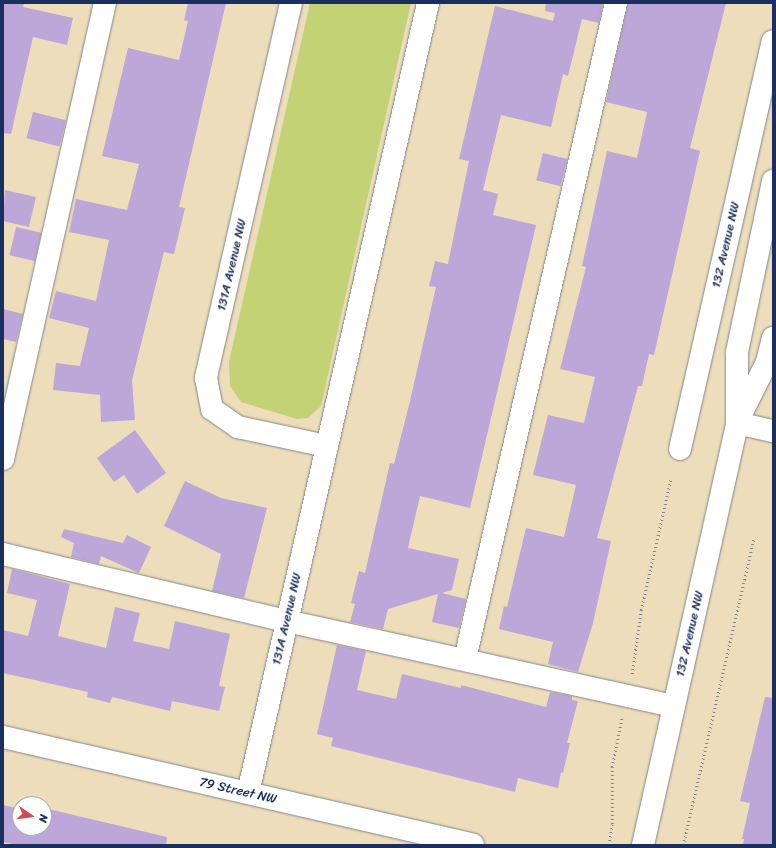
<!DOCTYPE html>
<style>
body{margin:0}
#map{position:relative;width:776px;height:848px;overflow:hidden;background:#edddba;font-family:Sriracha,sans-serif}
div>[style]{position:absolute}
.green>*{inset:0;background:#c2d274}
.building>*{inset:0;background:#bda7d8;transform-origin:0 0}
.path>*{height:2.5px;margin-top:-1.25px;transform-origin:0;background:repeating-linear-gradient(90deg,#84868c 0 1px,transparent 0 4px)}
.roads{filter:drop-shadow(0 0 1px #84868c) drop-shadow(0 0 1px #84868c)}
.minor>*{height:22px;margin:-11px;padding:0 11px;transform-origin:11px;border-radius:11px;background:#fff}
span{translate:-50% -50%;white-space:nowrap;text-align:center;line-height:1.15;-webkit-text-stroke:3.5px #fff;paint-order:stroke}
.street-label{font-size:13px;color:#1b2f5e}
.frame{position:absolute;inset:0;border:4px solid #1b2f5e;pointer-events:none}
.north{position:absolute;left:12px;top:796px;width:40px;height:40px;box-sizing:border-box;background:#fff;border:1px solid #a4acbf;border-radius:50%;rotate:103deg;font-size:11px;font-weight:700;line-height:16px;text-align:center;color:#1b2f5e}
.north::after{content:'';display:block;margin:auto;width:14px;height:18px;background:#d1495b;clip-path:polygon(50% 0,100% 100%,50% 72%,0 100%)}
</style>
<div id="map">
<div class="green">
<i style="clip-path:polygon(310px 3px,411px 3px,321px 406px,308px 418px,297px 419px,241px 402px,230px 386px,229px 362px)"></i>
</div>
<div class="building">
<i style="clip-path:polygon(3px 3px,24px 3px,23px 7px,73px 18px,67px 45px,33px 37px,11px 134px,3px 133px)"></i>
<i style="clip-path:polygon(188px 3px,226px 3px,179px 207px,185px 208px,174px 254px,164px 252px,132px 380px,135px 420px,101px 422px,100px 395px,53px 390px,56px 363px,80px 366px,89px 328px,49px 318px,56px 291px,96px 301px,109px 240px,69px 232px,76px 199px,127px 210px,139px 164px,102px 156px,128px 48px,179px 60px,188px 21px,184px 20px)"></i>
<i style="clip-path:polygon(546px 3px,603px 3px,599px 23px,582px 19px,568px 76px,563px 74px,551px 127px,501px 115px,483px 190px,498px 194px,493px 215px,536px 225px,470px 508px,420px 496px,408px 548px,459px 559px,452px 590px,442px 593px,466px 599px,459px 628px,432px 622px,438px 594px,388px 609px,383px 629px,350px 622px,355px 604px,351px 603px,359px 571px,365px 573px,390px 463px,394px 464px,410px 401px,436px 287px,429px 286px,435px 261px,448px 264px,469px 161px,459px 159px,495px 6px,553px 21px,555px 13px,545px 11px)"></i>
<i style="clip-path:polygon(628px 3px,726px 3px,690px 148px,700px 151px,654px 355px,649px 354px,642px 386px,638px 386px,597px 538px,611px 541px,593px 623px,578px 672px,548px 664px,553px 642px,499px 629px,504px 606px,507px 607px,526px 528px,564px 537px,576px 485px,533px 475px,548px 415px,584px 423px,595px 377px,560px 369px,586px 267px,582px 266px,607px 151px,637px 158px,647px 112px,606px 102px)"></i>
<i style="left:33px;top:112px;width:34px;height:27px;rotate:14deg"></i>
<i style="left:543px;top:153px;width:25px;height:28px;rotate:14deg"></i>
<i style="clip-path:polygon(5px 190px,36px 197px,29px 227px,3px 221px)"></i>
<i style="left:16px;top:227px;width:26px;height:29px;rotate:13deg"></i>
<i style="clip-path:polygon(3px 309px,23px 314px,16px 342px,3px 339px)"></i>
<i style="clip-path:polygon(135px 430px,166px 473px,137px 494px,124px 475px,114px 482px,97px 458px)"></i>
<i style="clip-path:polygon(185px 481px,221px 498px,267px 508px,244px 598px,212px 591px,221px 554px,164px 526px)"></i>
<i style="clip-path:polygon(64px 529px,123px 543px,127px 535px,151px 547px,139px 573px,101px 556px,99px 564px,71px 557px,74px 543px,61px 537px)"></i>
<i style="clip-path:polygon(12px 569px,70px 584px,58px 636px,106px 648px,115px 607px,140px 613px,133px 641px,169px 649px,175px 621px,230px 634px,219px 686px,225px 687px,219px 711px,172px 701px,170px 711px,112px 697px,110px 703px,87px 697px,88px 692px,3px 673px,3px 630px,28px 636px,37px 600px,7px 593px)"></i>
<i style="clip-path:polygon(337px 645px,366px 651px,357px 690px,396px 699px,402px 674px,461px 688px,461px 685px,546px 707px,550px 692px,572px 696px,572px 700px,578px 701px,567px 743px,570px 743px,563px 773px,561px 772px,558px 788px,518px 778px,515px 792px,331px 746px,333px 738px,317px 734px)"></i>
<i style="clip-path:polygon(765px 697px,773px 698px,773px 845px,743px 845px,744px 839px,742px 839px,750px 803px,740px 801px)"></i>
<i style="clip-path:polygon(17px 802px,25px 804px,20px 804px,20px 828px,44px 828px,44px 808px,167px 837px,166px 845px,17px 845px,3px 842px,3px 805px,16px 808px)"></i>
</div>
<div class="path">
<i style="left:632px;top:674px;width:65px;rotate:-82deg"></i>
<i style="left:641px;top:610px;width:135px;rotate:-77.2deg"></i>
<i style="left:609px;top:845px;width:21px;rotate:-82deg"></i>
<i style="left:612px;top:824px;width:57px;rotate:-90deg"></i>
<i style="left:612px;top:767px;width:51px;rotate:-78.7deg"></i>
<i style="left:683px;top:845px;width:316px;rotate:-77deg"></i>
</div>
<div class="roads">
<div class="minor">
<i style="left:291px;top:3px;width:385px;rotate:102.8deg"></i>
<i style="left:206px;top:378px;width:32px;rotate:79deg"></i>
<i style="left:212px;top:409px;width:32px;rotate:35deg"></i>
<i style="left:238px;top:427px;width:90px;rotate:12.2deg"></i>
<i style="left:739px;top:418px;width:63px;rotate:-63.4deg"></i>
<i style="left:767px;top:362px;width:25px;rotate:-76deg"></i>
<i style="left:737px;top:423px;width:37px;rotate:13deg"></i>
<i style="left:680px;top:449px;width:418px;rotate:-77.2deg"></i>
<i style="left:3px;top:459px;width:467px;rotate:-77.4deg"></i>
<i style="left:3px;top:554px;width:292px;rotate:13.3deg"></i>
<i style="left:287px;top:621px;width:396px;rotate:12.4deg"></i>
<i style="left:465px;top:659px;width:673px;rotate:-77.04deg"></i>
<i style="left:3px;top:737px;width:482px;rotate:12.9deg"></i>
<i style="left:248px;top:793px;width:810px;rotate:-77.16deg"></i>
<i style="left:643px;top:845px;width:432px;rotate:-77.4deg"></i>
<i style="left:737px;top:423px;width:71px;rotate:-90deg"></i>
<i style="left:737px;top:352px;width:175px;rotate:-78.1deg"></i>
</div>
</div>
<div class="street-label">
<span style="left:726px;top:245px;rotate:-77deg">132 Avenue NW</span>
<span style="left:232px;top:265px;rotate:-77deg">131A Avenue NW</span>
<span style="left:287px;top:619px;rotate:-77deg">131A Avenue NW</span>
<span style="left:690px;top:634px;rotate:-77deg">132 Avenue NW</span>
<span style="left:238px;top:791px;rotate:13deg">79 Street NW</span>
</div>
<div class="frame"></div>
<div class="north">N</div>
</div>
